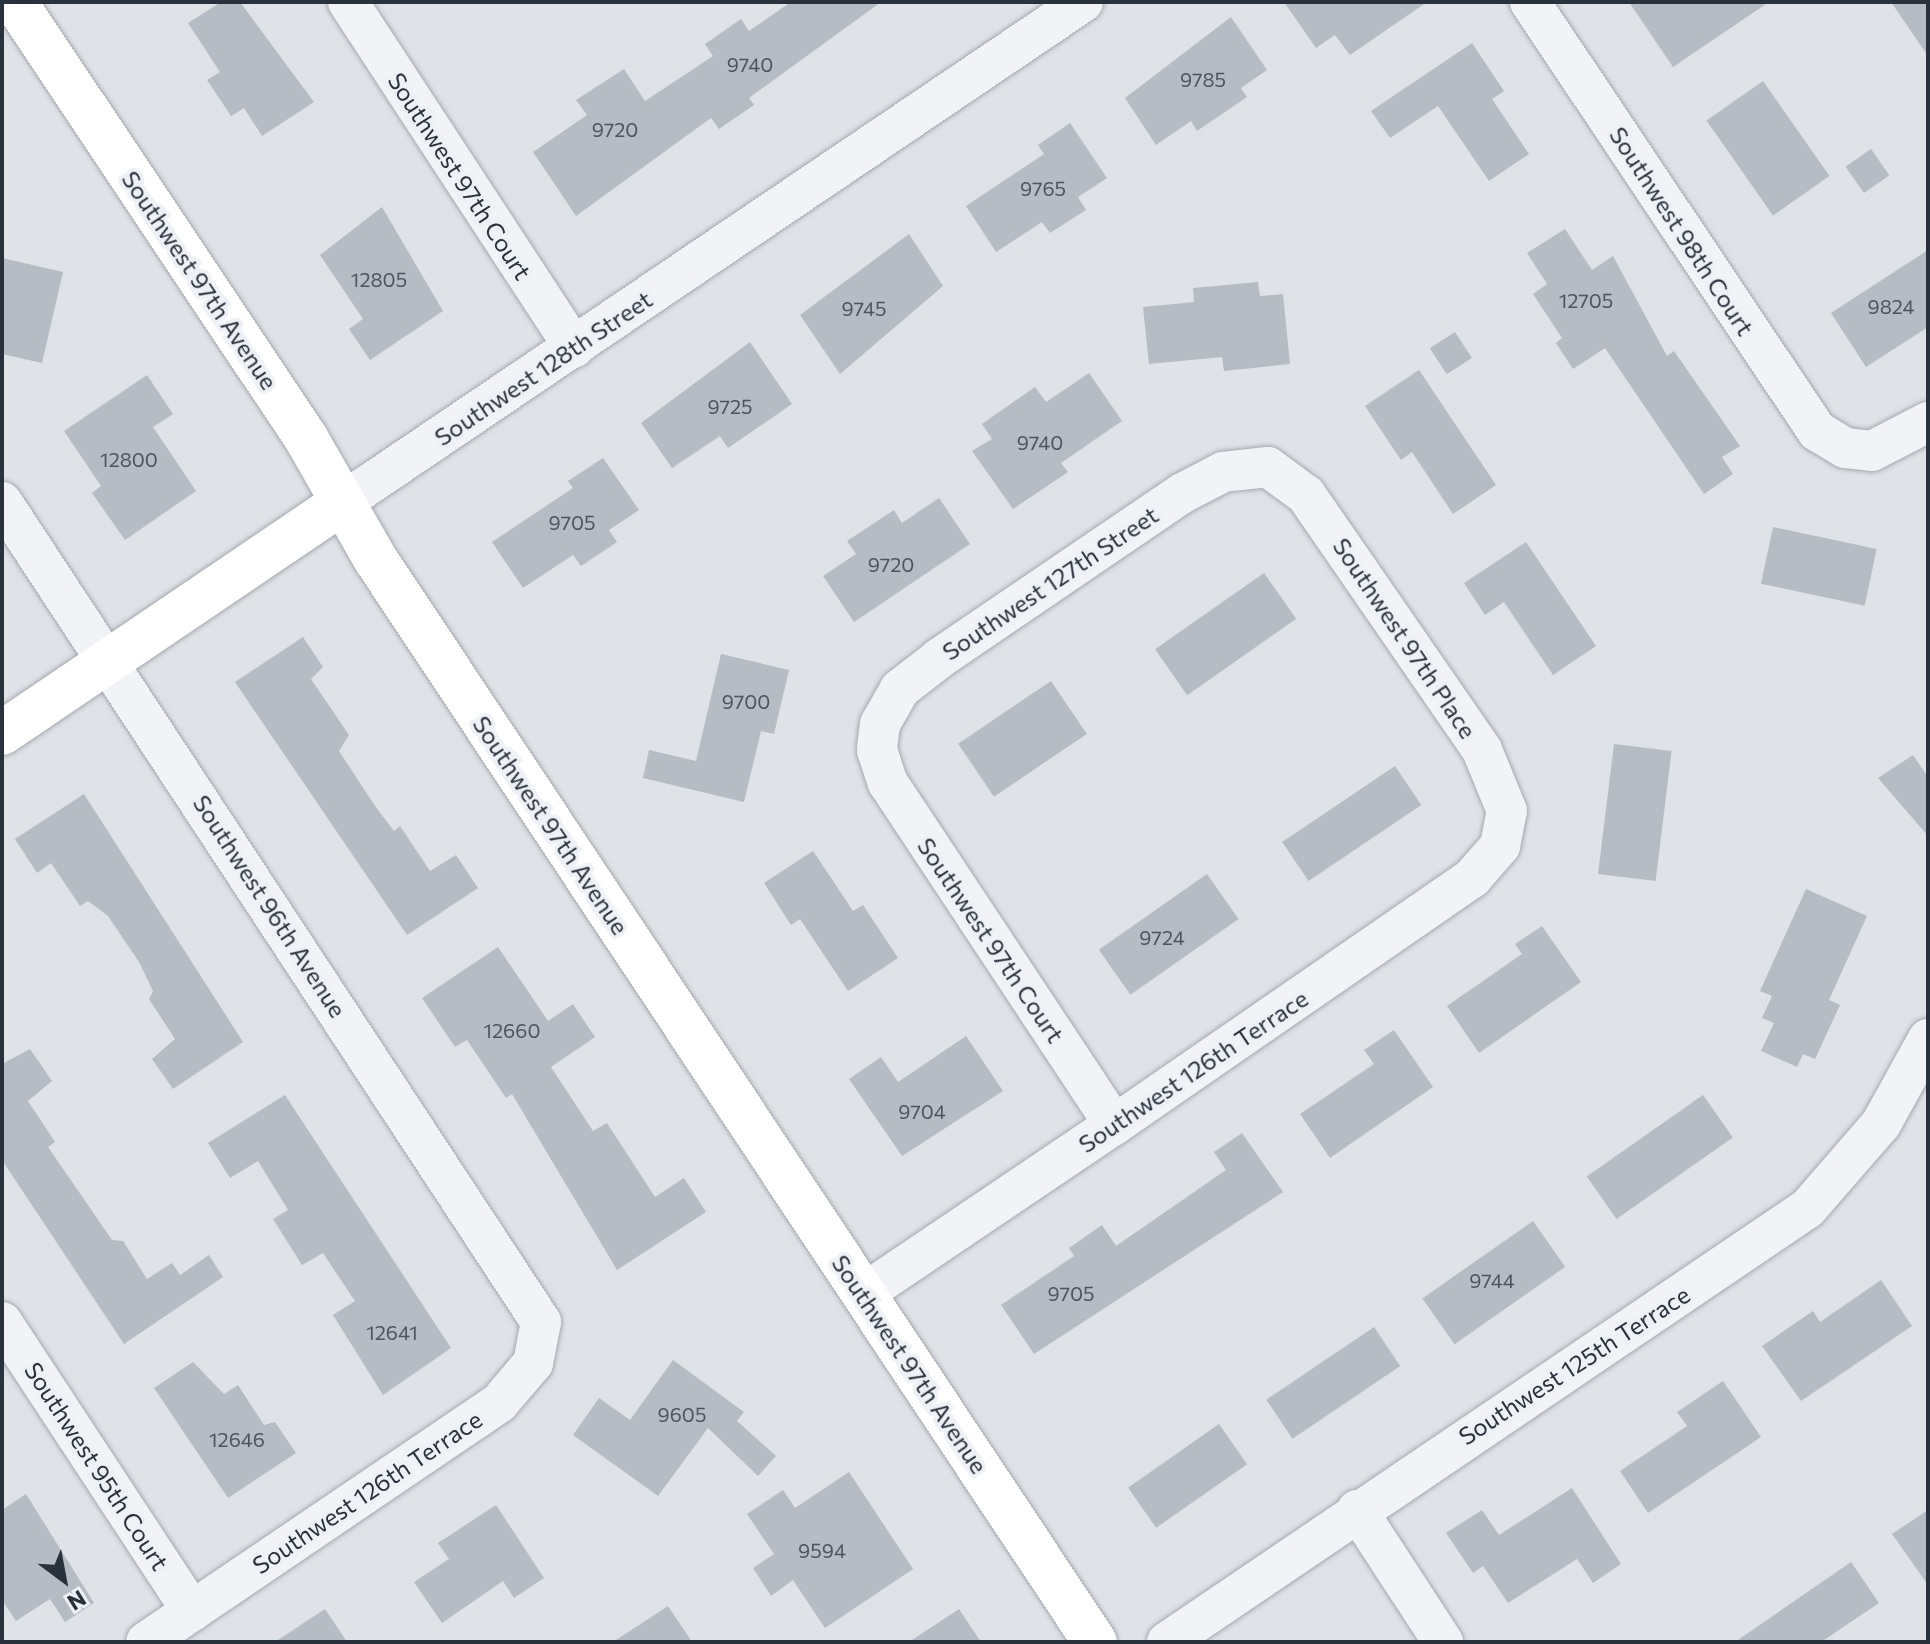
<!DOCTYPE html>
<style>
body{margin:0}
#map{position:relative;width:1930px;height:1644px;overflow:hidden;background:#dfe2e7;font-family:Commissioner,sans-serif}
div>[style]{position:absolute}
.building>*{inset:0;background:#b6bcc3;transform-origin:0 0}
.roads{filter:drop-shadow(0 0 2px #a5a9b1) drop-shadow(0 0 2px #a5a9b1)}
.street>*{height:40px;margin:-20px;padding:0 20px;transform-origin:20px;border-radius:20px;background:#f1f3f6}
.secondary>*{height:44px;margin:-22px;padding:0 22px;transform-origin:22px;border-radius:22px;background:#fff}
span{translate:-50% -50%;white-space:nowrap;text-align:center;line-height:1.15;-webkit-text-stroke:8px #eef1f5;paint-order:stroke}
.number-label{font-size:20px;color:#4c545e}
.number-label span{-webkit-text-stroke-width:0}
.street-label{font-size:24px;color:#29313d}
.frame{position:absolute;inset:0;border:4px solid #29313d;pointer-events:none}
.north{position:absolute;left:24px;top:1540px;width:80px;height:80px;-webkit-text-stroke:6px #eef1f5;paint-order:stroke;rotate:148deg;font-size:22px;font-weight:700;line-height:32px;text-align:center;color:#29313d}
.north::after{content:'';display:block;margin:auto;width:28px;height:36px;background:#29313d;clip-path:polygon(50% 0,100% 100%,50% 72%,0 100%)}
</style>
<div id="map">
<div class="building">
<i style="clip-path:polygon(221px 2px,240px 2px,314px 102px,262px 136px,244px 108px,231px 116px,207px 80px,220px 72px,188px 23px)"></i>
<i style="clip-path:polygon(791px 2px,881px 2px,749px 98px,754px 105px,719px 129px,711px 118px,576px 216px,533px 152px,587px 115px,576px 100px,624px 69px,645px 101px,713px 56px,705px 44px,741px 19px,749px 31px)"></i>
<i style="clip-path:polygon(1284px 2px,1427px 2px,1350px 55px,1335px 35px,1316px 48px)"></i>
<i style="clip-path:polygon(1629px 2px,1769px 2px,1673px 67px)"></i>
<i style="clip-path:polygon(1891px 2px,1928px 2px,1928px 56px)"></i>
<i style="clip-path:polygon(1231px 17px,1267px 70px,1241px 88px,1247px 97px,1197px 131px,1191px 121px,1156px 145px,1125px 98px)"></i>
<i style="clip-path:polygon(1472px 43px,1504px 91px,1492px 99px,1529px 154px,1489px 181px,1438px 106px,1390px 138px,1371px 111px)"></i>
<i style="left:1763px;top:81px;width:116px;height:69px;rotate:55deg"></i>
<i style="clip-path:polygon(1070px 123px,1107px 178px,1078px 197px,1086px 210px,1050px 233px,1042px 222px,996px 252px,966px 206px,1044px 154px,1038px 145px)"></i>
<i style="left:1871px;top:149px;width:32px;height:31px;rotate:55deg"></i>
<i style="clip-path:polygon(382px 207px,443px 311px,370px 360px,349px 329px,363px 319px,320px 255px)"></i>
<i style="clip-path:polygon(1565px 229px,1592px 270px,1613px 256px,1667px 356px,1674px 351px,1740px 446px,1722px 457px,1733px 474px,1704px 494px,1605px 348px,1573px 369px,1556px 343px,1562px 338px,1533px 294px,1547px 284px,1527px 253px)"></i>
<i style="clip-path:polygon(909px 234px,943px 286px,840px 374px,800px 315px)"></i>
<i style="clip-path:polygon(1928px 250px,1928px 327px,1866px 367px,1831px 313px)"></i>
<i style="clip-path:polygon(2px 258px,63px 272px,42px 363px,2px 354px)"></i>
<i style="clip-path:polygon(1258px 282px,1260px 296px,1283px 294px,1290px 364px,1224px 371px,1222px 357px,1149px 364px,1143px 307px,1194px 302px,1193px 288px)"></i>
<i style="left:1455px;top:332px;width:31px;height:30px;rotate:57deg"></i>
<i style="clip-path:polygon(750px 342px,792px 404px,728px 448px,720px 436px,672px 468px,641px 423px)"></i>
<i style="clip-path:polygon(1419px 370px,1496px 485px,1453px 514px,1412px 452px,1401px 460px,1365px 406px)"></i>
<i style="clip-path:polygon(1089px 373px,1122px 421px,1061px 463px,1068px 472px,1013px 509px,972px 451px,992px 439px,982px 424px,1035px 387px,1046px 402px)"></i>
<i style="clip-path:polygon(147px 375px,173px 414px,153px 427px,196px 491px,125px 540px,92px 493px,101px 486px,64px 431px)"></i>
<i style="clip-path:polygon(603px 458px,639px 510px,609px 530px,617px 542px,581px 566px,573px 555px,523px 588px,492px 542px,573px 488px,568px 481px)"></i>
<i style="clip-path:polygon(939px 498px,970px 544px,854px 622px,823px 576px,856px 554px,847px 541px,894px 510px,902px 523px)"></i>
<i style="left:1773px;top:527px;width:106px;height:58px;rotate:12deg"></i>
<i style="clip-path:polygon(1526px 542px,1596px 646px,1553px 675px,1504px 602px,1485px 615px,1464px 583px)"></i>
<i style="left:1264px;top:573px;width:56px;height:133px;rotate:55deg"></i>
<i style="clip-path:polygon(303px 637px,323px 667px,311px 679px,349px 735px,339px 751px,375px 806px,394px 831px,400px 826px,430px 871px,456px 855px,478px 888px,407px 935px,235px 682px)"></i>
<i style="clip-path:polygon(721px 654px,789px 670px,774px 734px,761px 731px,744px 802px,643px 778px,649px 750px,696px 761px)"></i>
<i style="left:1051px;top:681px;width:64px;height:112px;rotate:56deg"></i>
<i style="left:1614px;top:744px;width:58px;height:131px;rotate:7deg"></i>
<i style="clip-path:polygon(1913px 755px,1928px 777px,1928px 836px,1878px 778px)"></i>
<i style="left:1395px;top:766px;width:47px;height:136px;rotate:56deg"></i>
<i style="clip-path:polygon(84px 794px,243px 1042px,173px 1089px,152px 1059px,175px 1039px,149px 999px,153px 991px,139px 962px,108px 916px,88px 901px,80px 906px,51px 863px,37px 873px,15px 839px)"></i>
<i style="clip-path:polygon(813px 851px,853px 911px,863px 905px,898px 958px,848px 991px,800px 919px,791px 925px,764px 883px)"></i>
<i style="left:1207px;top:874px;width:55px;height:132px;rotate:55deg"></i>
<i style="clip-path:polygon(1806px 889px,1867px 916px,1829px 1000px,1840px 1005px,1815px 1059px,1803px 1054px,1797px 1067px,1761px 1051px,1774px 1023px,1762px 1018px,1772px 996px,1760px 991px)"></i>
<i style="clip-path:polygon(1542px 926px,1581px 982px,1479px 1053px,1447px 1006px,1522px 954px,1515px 944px)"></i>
<i style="clip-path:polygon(498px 947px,548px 1021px,573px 1004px,595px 1037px,551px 1067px,593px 1131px,607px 1123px,655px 1197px,684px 1178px,706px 1212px,617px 1270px,512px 1094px,506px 1098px,467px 1040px,455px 1047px,422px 998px)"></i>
<i style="clip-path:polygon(1394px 1030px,1433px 1087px,1330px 1158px,1300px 1114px,1374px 1064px,1364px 1050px)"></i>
<i style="clip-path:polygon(966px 1036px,1003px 1091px,902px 1156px,849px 1079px,881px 1057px,898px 1082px)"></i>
<i style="clip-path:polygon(30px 1049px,52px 1081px,28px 1101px,55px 1142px,48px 1147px,112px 1240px,123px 1241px,147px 1279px,172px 1263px,180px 1275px,209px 1255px,223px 1277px,124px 1344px,2px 1160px,2px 1064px)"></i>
<i style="clip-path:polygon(285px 1095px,451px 1348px,383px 1395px,333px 1315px,355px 1301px,323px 1253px,302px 1265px,273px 1219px,288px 1210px,258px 1161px,230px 1178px,208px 1143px)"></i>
<i style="left:1703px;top:1095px;width:52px;height:142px;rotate:55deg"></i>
<i style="clip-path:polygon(1242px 1133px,1283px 1192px,1034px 1354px,1001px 1305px,1074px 1256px,1069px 1248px,1102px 1225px,1116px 1246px,1226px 1170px,1214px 1152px)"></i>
<i style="left:1533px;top:1221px;width:56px;height:135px;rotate:55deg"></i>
<i style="clip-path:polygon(1881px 1280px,1912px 1326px,1801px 1401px,1762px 1346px,1813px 1311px,1820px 1322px)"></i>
<i style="left:1374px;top:1327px;width:47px;height:130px;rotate:56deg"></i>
<i style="clip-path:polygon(673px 1360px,744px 1412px,737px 1421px,776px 1456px,758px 1476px,708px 1428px,658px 1496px,573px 1435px,599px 1398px,630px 1420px)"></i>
<i style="clip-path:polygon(193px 1362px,224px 1394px,238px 1385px,264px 1425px,275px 1422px,296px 1453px,228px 1498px,154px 1388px)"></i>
<i style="clip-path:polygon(1723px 1381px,1761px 1437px,1648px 1513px,1620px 1471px,1687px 1426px,1677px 1412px)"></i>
<i style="left:1219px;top:1424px;width:49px;height:111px;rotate:55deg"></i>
<i style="clip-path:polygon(849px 1472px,913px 1569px,825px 1628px,793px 1580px,771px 1596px,753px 1568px,774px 1554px,747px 1514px,783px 1490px,795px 1508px)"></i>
<i style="clip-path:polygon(1572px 1488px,1621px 1564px,1593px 1583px,1577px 1559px,1508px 1603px,1483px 1566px,1473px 1573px,1446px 1533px,1482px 1510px,1499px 1535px)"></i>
<i style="clip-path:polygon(26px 1494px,94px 1603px,65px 1622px,50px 1599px,16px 1621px,2px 1600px,2px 1510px)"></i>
<i style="clip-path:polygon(496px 1505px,544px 1578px,514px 1598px,503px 1581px,442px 1623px,414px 1582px,449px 1559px,438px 1543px)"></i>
<i style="clip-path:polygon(1928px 1510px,1928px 1585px,1892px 1534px)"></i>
<i style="clip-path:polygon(1851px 1562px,1879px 1603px,1821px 1642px,1735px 1642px)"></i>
<i style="clip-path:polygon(668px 1606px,692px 1642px,613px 1642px)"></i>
<i style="clip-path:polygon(325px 1609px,347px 1642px,275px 1642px)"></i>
<i style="clip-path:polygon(959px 1609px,981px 1642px,909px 1642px)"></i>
</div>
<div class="roads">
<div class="street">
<i style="left:348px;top:2px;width:413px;rotate:56.8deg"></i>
<i style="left:1530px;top:2px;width:516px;rotate:56.22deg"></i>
<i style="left:1817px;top:431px;width:33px;rotate:31deg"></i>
<i style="left:1845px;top:448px;width:27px;rotate:6deg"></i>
<i style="left:1872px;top:451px;width:63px;rotate:-27.4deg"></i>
<i style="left:2px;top:502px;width:981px;rotate:56.68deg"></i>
<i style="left:541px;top:1322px;width:42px;rotate:101deg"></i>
<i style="left:533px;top:1363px;width:52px;rotate:130.4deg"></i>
<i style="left:499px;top:1403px;width:426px;rotate:145.9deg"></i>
<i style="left:343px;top:502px;width:893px;rotate:-34.05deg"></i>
<i style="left:863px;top:1294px;width:303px;rotate:-34deg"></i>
<i style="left:1114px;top:1125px;width:435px;rotate:-34.6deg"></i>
<i style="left:1472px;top:878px;width:43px;rotate:-48.8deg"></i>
<i style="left:1500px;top:846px;width:36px;rotate:-79deg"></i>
<i style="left:1507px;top:811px;width:66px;rotate:-112.3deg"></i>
<i style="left:1482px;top:750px;width:310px;rotate:-124.6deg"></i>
<i style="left:1306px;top:495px;width:47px;rotate:-143.6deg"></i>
<i style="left:1268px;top:467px;width:45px;rotate:173.7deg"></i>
<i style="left:1223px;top:472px;width:47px;rotate:152.4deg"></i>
<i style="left:1181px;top:494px;width:292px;rotate:145.8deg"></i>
<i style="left:940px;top:658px;width:51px;rotate:142.2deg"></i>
<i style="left:900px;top:689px;width:40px;rotate:119.7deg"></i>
<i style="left:880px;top:724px;width:26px;rotate:97deg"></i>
<i style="left:877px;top:750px;width:35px;rotate:72deg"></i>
<i style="left:888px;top:783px;width:410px;rotate:56.5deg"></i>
<i style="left:2px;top:1322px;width:346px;rotate:56.7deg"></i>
<i style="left:1357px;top:1510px;width:158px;rotate:56.9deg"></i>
<i style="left:1167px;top:1642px;width:774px;rotate:-34.1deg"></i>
<i style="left:1808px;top:1208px;width:111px;rotate:-49deg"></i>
<i style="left:1881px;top:1124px;width:97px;rotate:-61.1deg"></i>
</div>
<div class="secondary">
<i style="left:15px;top:2px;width:524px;rotate:56.28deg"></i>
<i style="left:306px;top:438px;width:141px;rotate:60.2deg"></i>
<i style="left:376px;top:560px;width:1299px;rotate:56.4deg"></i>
<i style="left:2px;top:733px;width:412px;rotate:-34.1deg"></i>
</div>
</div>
<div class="number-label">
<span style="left:750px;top:64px">9740</span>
<span style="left:1203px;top:79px">9785</span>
<span style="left:615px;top:129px">9720</span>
<span style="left:1043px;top:188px">9765</span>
<span style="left:379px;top:279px">12805</span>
<span style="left:1586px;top:300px">12705</span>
<span style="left:1891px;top:306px">9824</span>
<span style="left:864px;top:308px">9745</span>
<span style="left:730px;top:406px">9725</span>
<span style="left:1040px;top:442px">9740</span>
<span style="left:129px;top:459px">12800</span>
<span style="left:572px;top:522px">9705</span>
<span style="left:891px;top:564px">9720</span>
<span style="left:746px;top:701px">9700</span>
<span style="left:1162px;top:937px">9724</span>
<span style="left:512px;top:1030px">12660</span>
<span style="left:922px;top:1111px">9704</span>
<span style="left:1492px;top:1280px">9744</span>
<span style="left:1071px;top:1293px">9705</span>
<span style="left:392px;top:1332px">12641</span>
<span style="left:682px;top:1414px">9605</span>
<span style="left:237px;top:1439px">12646</span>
<span style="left:822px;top:1550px">9594</span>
</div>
<div class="street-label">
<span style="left:460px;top:176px;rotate:57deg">Southwest 97th Court</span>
<span style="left:1682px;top:231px;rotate:57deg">Southwest 98th Court</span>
<span style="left:200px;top:280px;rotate:56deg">Southwest 97th Avenue</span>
<span style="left:543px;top:368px;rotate:-34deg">Southwest 128th Street</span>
<span style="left:1050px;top:583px;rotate:-34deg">Southwest 127th Street</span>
<span style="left:1405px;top:638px;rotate:56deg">Southwest 97th Place</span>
<span style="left:551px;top:825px;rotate:56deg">Southwest 97th Avenue</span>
<span style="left:270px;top:906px;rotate:57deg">Southwest 96th Avenue</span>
<span style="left:991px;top:940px;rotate:56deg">Southwest 97th Court</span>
<span style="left:1193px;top:1071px;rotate:-34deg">Southwest 126th Terrace</span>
<span style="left:910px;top:1364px;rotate:56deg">Southwest 97th Avenue</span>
<span style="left:1574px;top:1365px;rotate:-33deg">Southwest 125th Terrace</span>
<span style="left:97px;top:1466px;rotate:57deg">Southwest 95th Court</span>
<span style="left:367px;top:1492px;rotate:-34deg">Southwest 126th Terrace</span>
</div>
<div class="frame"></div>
<div class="north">N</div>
</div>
